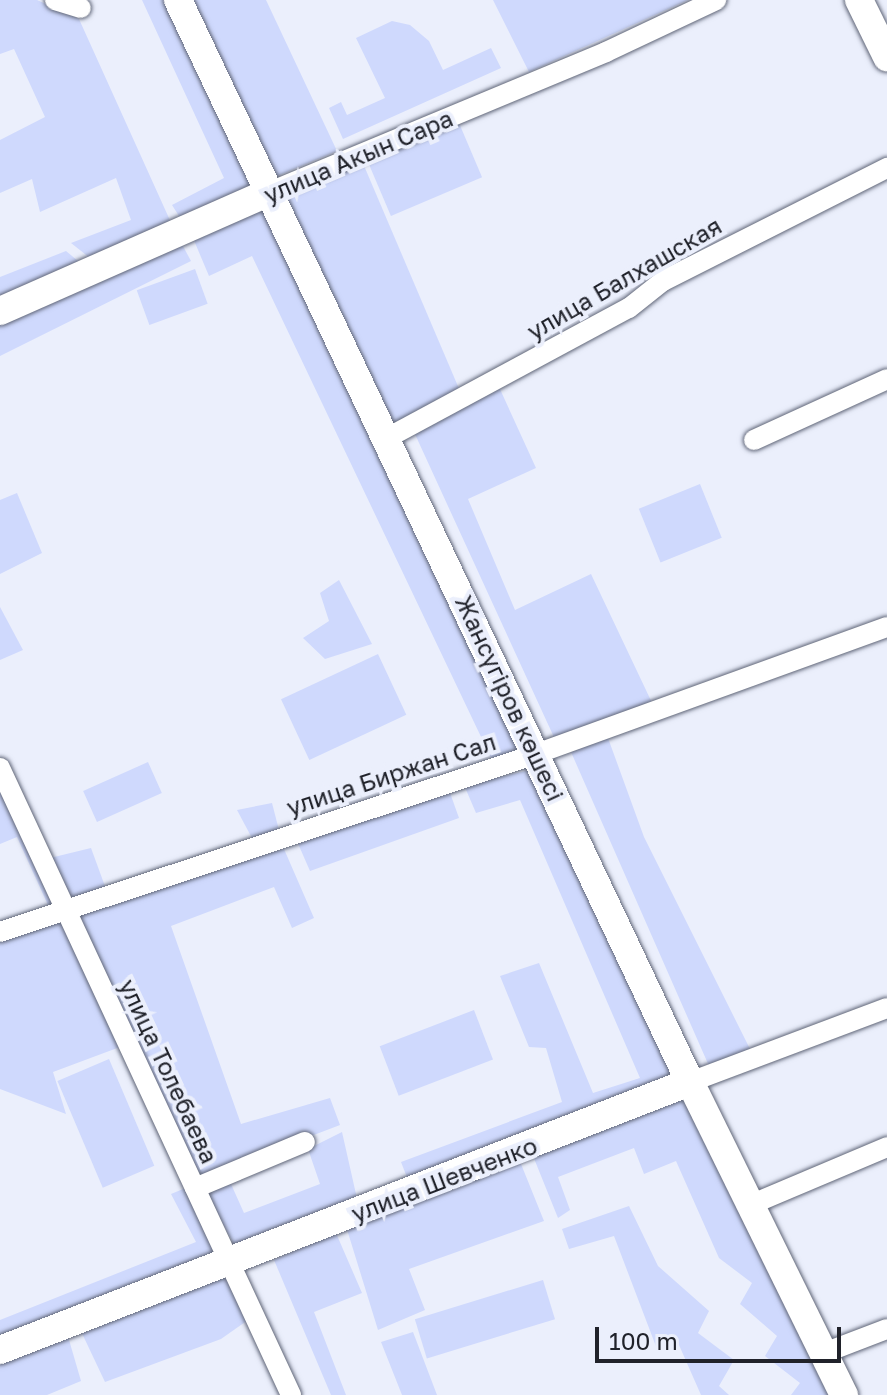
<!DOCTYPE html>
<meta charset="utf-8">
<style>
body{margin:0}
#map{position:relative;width:887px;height:1395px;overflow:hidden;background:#ebeffc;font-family:"Golos Text",sans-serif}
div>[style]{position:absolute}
.green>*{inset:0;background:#cfd9fd;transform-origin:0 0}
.roads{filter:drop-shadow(0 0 2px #5f6577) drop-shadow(0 0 2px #5f6577)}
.street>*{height:20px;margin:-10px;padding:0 10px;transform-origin:10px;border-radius:10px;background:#fff}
.secondary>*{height:28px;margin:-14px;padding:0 14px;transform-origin:14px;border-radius:14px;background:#fff}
span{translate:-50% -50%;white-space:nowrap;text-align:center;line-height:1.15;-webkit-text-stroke:8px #ebeffc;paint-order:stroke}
.street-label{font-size:24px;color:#20222a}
.scale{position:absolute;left:595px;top:1327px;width:246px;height:36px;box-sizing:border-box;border:4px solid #20222a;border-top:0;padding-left:10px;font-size:24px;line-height:28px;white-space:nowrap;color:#20222a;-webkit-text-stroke:6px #ebeffc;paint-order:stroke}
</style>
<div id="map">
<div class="green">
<i style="clip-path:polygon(0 0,37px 0,79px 19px,173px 227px,95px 262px,71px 243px,131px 220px,116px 178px,40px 212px,32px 179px,0 193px,0 140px,45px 117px,14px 49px,0 54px)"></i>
<i style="clip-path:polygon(142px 0,170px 0,260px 190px,184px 224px,172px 205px,224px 178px)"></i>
<i style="clip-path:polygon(191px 0,266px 0,337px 151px,275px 177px)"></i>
<i style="clip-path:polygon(493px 0,688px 0,529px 72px)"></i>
<i style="clip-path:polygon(392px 21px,410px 25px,429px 41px,443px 70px,491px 48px,501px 68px,343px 139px,329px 108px,341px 102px,347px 115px,385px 98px,356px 38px)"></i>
<i style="left:459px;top:123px;width:59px;height:99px;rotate:67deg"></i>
<i style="clip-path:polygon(362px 161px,460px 391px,391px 429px,279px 195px)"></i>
<i style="clip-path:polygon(267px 198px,529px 749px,493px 762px,252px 256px,209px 276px,190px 231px)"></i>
<i style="clip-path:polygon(178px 237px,191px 261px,0 356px,0 317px)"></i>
<i style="clip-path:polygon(66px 251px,84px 266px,0 303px,0 277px)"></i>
<i style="left:195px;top:269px;width:37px;height:62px;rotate:70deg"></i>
<i style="clip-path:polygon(499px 387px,536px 468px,468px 499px,515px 610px,591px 574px,654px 707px,558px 746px,414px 432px)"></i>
<i style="left:700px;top:484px;width:58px;height:66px;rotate:68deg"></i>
<i style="clip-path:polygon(17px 493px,42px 553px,0 574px,0 500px)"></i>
<i style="clip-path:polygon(339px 580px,372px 644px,325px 659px,303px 638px,329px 621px,320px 593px)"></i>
<i style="clip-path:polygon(0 607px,23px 650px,0 660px)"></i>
<i style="left:378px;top:654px;width:67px;height:107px;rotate:65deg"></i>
<i style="clip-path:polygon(608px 738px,644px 837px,750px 1049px,709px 1066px,571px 752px)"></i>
<i style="left:148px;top:762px;width:34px;height:71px;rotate:66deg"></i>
<i style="clip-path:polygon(535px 769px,680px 1079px,410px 1185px,401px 1162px,562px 1102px,546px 1048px,529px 1047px,500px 976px,539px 963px,593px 1093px,640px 1078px,520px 800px,476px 813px,464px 785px)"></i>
<i style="clip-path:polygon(0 777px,59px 903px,48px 905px,17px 837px,0 844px)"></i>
<i style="clip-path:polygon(449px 790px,459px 818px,310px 871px,296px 839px)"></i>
<i style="clip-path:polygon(272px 803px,280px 834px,253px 840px,237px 810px)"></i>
<i style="clip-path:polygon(91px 848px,106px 889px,65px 900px,50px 858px)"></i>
<i style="clip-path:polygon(284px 849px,314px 918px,292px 928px,274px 887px,171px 926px,241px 1124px,330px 1098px,340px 1125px,198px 1179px,73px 910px)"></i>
<i style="clip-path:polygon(63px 918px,128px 1044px,53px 1072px,66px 1114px,0 1089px,0 941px)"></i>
<i style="left:474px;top:1010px;width:53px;height:101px;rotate:69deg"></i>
<i style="left:109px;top:1059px;width:116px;height:56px;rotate:67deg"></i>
<i style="clip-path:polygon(689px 1093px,838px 1395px,791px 1395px,800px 1383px,765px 1356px,777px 1336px,740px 1304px,752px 1283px,719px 1258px,676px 1161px,644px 1174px,634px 1148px,558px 1177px,570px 1210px,558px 1218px,531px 1151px)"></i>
<i style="clip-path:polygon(342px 1132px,358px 1203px,238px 1252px,205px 1190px,231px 1184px,244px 1213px,320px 1184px,308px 1149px)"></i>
<i style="clip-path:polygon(519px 1159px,544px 1221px,409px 1269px,425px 1310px,378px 1330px,345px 1223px)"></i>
<i style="clip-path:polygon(188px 1187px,222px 1261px,0 1343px,0 1320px,196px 1242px,171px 1194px)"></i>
<i style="clip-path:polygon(629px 1206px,658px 1266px,709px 1311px,698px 1333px,734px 1360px,719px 1386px,729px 1395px,701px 1395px,679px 1345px,657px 1349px,614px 1236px,569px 1249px,562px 1229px)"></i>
<i style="clip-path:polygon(336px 1233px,362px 1293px,314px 1312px,346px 1395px,331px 1395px,274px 1260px)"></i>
<i style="clip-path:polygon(227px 1275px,248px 1320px,221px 1339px,105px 1382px,79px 1327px)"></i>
<i style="left:543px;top:1280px;width:41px;height:134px;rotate:73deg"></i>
<i style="clip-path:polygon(413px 1332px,437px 1395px,438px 1395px,402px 1395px,381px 1342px)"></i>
<i style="clip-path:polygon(67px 1333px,81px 1381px,47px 1395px,0 1395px,0 1359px)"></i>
</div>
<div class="roads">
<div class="street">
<i style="left:55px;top:0;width:27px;rotate:17deg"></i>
<i style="left:270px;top:192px;width:364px;rotate:-22.6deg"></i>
<i style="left:606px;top:52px;width:122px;rotate:-25.3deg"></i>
<i style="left:389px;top:437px;width:272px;rotate:-28.3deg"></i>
<i style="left:629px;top:308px;width:43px;rotate:-38.5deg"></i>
<i style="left:663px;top:281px;width:251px;rotate:-26.8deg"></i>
<i style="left:754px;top:440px;width:146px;rotate:-24.6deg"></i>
<i style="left:0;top:768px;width:691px;rotate:65.1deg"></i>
<i style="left:0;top:932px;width:565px;rotate:-18.37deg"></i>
<i style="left:536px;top:754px;width:373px;rotate:-19.9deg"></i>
<i style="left:690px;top:1082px;width:210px;rotate:-20.6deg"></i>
<i style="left:195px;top:1188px;width:119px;rotate:-22.7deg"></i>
<i style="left:750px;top:1205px;width:149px;rotate:-22.9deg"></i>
<i style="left:824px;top:1353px;width:67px;rotate:-20.9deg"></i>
</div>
<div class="secondary">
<i style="left:178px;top:0;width:1197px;rotate:64.68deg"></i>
<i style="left:690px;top:1082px;width:349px;rotate:63.8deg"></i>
<i style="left:859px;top:0;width:64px;rotate:63.8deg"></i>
<i style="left:0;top:311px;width:295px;rotate:-23.8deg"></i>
<i style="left:0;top:1350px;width:740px;rotate:-21.23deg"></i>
</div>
</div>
<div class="street-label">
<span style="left:358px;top:156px;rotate:-23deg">улица Акын Сара</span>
<span style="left:624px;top:278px;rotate:-30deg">улица Балхашская</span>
<span style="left:510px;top:698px;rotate:65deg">Жансүгіров көшесі</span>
<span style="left:391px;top:774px;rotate:-18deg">улица Биржан Сал</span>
<span style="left:169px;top:1071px;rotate:65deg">улица Толебаева</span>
<span style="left:444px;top:1179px;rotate:-21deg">улица Шевченко</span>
</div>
<div class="scale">100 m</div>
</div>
